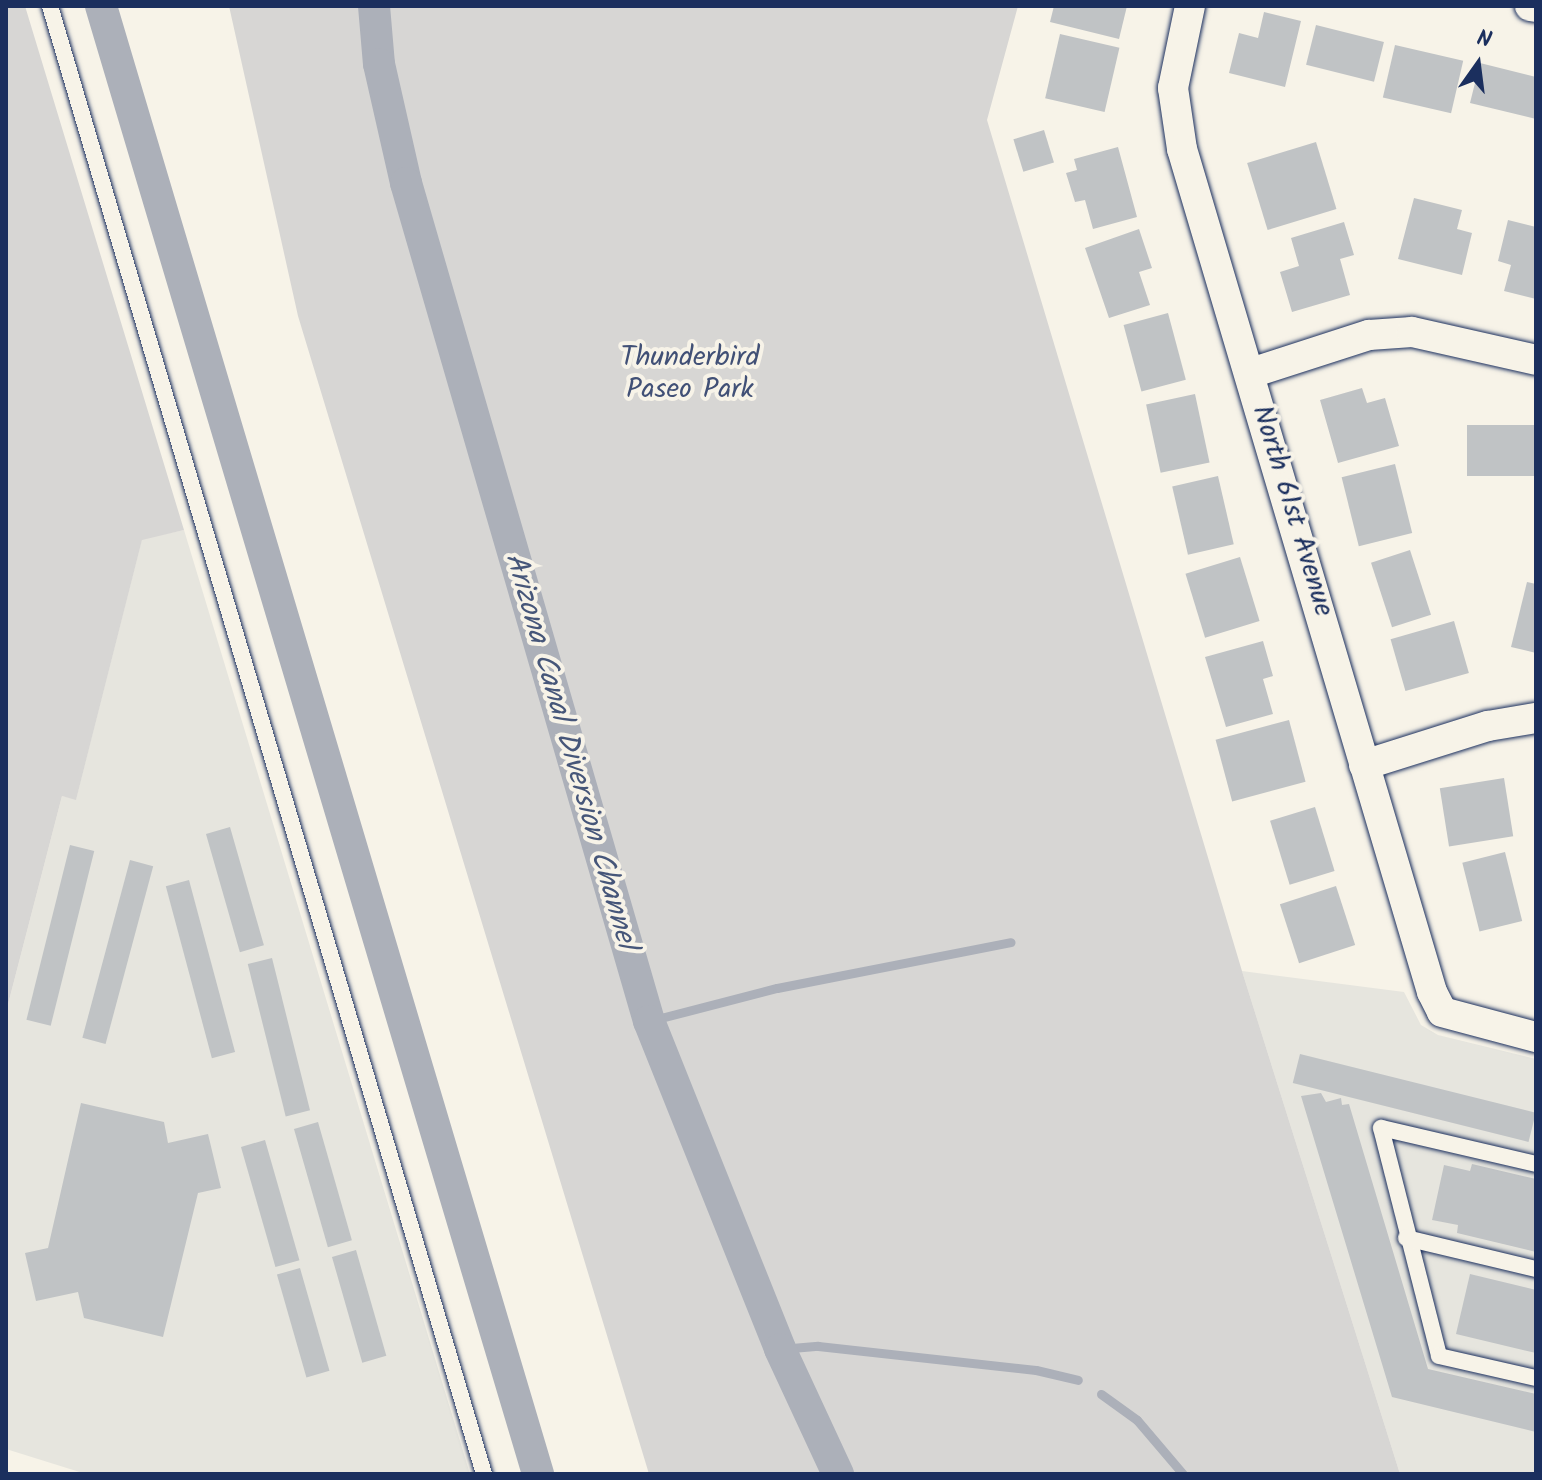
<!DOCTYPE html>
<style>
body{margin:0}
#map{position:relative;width:1542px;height:1480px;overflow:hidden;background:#f7f3e8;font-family:Kalam,sans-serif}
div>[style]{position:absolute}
.built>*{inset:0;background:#e6e5de}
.green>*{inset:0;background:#d7d6d4}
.stream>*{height:9px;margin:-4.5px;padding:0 4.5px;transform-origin:4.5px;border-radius:4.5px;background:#acb0b9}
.canal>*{height:32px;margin:-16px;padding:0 16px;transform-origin:16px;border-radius:16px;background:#acb0b9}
.building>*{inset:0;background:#c0c3c5;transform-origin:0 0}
.roads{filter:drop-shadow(0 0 2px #1b2f5e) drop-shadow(0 0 2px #1b2f5e)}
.lane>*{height:16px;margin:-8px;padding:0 8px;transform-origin:8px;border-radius:8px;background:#f7f3e8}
.street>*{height:30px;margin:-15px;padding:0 15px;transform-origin:15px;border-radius:15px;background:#f7f3e8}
span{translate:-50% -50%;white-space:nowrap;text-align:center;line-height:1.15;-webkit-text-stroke:8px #f7f3e8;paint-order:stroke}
.park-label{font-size:28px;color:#415076}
.street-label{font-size:28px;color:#1b2f5e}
.water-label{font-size:30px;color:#465679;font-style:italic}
.frame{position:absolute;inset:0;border:8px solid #1b2f5e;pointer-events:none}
.north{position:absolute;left:1438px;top:24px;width:80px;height:80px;-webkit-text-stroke:6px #f7f3e8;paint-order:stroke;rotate:14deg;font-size:22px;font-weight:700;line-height:32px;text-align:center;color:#1b2f5e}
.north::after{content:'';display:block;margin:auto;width:28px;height:36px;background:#1b2f5e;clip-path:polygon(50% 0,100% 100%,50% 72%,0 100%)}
</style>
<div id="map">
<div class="built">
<i style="clip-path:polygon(184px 530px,470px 1474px,86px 1474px,6px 1449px,6px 1012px,62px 796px,76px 799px,142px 539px)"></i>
<i style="clip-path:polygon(1242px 971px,1404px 992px,1421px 1025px,1438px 1035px,1536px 1059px,1536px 1474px,1400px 1474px)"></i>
</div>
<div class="green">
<i style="clip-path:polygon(6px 6px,25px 6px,184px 530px,142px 540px,76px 800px,62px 796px,6px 1012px)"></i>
<i style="clip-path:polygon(229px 6px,1018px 6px,987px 120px,1242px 971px,1400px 1474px,649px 1474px,298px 316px)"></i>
</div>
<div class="stream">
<i style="left:649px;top:1021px;width:132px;rotate:-14.5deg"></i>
<i style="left:777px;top:988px;width:238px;rotate:-11.1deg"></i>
<i style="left:780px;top:1349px;width:38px;rotate:-5deg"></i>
<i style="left:818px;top:1346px;width:219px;rotate:6.3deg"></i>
<i style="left:1036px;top:1370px;width:43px;rotate:13.4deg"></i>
<i style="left:1101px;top:1394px;width:44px;rotate:35.8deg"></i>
<i style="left:1137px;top:1420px;width:71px;rotate:49.6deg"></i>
</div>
<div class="canal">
<i style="left:101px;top:6px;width:1532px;rotate:73.42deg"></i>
<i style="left:374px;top:6px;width:58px;rotate:85.1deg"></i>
<i style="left:379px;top:64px;width:122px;rotate:77.2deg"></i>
<i style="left:406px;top:183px;width:873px;rotate:73.83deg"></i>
<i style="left:649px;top:1021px;width:353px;rotate:68.2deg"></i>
<i style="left:780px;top:1349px;width:138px;rotate:65.1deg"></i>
</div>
<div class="building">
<i style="clip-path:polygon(1054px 6px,1127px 6px,1119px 39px,1050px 22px)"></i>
<i style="clip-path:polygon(1264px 12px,1301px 21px,1285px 87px,1229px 73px,1239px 33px,1258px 38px)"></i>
<i style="left:1316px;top:25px;width:70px;height:41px;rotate:14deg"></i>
<i style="left:1060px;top:34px;width:61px;height:66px;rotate:13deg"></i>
<i style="left:1395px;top:45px;width:70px;height:54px;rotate:13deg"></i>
<i style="clip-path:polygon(1480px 63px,1536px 77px,1536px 119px,1470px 103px)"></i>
<i style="left:1044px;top:130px;width:34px;height:32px;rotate:73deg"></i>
<i style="left:1316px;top:142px;width:70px;height:72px;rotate:73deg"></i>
<i style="clip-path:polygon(1118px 147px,1137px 217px,1093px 229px,1085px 200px,1075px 202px,1066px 173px,1077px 170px,1074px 159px)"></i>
<i style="clip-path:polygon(1414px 198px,1462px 210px,1457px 229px,1472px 233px,1462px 275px,1398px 259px)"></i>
<i style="clip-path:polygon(1508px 220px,1536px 227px,1536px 299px,1504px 291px,1511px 265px,1498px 261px)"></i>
<i style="clip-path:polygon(1344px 222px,1354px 255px,1340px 259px,1350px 295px,1292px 312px,1280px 272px,1299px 266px,1291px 238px)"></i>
<i style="clip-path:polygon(1139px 229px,1152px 268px,1139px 272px,1150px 305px,1109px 318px,1085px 248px)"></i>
<i style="left:1168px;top:313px;width:69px;height:46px;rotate:75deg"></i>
<i style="clip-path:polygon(1362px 388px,1367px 403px,1385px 398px,1399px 446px,1338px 463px,1320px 400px)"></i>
<i style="left:1195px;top:394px;width:70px;height:50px;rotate:78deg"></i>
<i style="left:1536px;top:425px;width:51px;height:69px;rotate:90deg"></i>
<i style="left:1395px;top:464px;width:71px;height:55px;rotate:76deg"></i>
<i style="left:1218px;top:476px;width:70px;height:47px;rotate:77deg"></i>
<i style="left:1410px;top:550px;width:68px;height:41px;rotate:72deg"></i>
<i style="left:1240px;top:557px;width:67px;height:57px;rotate:73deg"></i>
<i style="clip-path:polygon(1527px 582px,1536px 584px,1536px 653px,1511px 647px)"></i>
<i style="left:1454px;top:621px;width:54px;height:66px;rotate:74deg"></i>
<i style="clip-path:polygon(1263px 641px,1273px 676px,1263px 679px,1273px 714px,1226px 727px,1205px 657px)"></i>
<i style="left:1289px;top:720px;width:64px;height:76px;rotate:75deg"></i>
<i style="left:1504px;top:778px;width:59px;height:65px;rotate:81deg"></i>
<i style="left:1315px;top:807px;width:67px;height:47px;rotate:73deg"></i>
<i style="left:230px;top:827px;width:123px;height:25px;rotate:74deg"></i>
<i style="left:70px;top:845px;width:25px;height:180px;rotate:14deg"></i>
<i style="left:1505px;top:852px;width:71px;height:44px;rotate:76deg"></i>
<i style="left:130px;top:860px;width:24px;height:184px;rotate:15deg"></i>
<i style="left:189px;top:880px;width:178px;height:24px;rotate:75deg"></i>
<i style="left:1336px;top:886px;width:62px;height:59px;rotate:72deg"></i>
<i style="left:272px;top:958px;width:157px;height:25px;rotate:76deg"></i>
<i style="left:1300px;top:1054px;width:243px;height:30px;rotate:14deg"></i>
<i style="clip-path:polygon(1321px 1093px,1326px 1102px,1341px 1098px,1342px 1105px,1349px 1104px,1428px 1369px,1536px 1394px,1536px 1432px,1392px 1397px,1301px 1096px)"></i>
<i style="clip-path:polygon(81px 1103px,164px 1122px,168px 1143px,208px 1134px,221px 1188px,198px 1193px,163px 1337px,84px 1318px,78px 1292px,36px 1301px,25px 1253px,48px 1248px)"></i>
<i style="left:318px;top:1122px;width:123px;height:25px;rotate:74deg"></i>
<i style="left:265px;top:1140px;width:125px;height:25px;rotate:74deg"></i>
<i style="clip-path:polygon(1472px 1164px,1536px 1179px,1536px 1252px,1457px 1233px,1458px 1225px,1432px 1220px,1444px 1165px,1470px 1171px)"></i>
<i style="left:356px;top:1250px;width:110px;height:25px;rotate:74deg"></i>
<i style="left:300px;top:1268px;width:107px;height:24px;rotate:74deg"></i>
<i style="clip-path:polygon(1470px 1274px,1536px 1290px,1536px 1353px,1456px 1334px)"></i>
</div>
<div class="roads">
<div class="lane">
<i style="left:50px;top:6px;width:1531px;rotate:73.53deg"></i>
<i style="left:1536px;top:1164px;width:159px;rotate:-166.9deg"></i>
<i style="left:1381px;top:1128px;width:235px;rotate:75.7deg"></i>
<i style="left:1439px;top:1356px;width:99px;rotate:12.8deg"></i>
<i style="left:1406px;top:1238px;width:134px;rotate:13.4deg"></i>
</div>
<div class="street">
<i style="left:1190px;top:6px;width:84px;rotate:101.7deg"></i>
<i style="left:1173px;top:88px;width:62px;rotate:81.6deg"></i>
<i style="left:1182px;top:149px;width:879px;rotate:73.48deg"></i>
<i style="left:1432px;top:992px;width:22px;rotate:63deg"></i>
<i style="left:1442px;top:1012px;width:97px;rotate:14.9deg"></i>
<i style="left:1530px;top:6px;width:6px;rotate:9deg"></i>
<i style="left:1251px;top:373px;width:124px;rotate:-17.9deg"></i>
<i style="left:1369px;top:335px;width:43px;rotate:-4deg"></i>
<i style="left:1412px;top:332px;width:127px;rotate:12.7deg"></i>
<i style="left:1364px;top:765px;width:130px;rotate:-17.5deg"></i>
<i style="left:1488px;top:726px;width:49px;rotate:-9.5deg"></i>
</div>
</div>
<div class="park-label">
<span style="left:690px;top:374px">Thunderbird<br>Paseo Park</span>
</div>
<div class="street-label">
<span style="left:1292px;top:511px;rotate:73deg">North 61st Avenue</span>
</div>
<div class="water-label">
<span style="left:570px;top:751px;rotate:74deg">Arizona Canal Diversion Channel</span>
</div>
<div class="frame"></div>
<div class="north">N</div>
</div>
